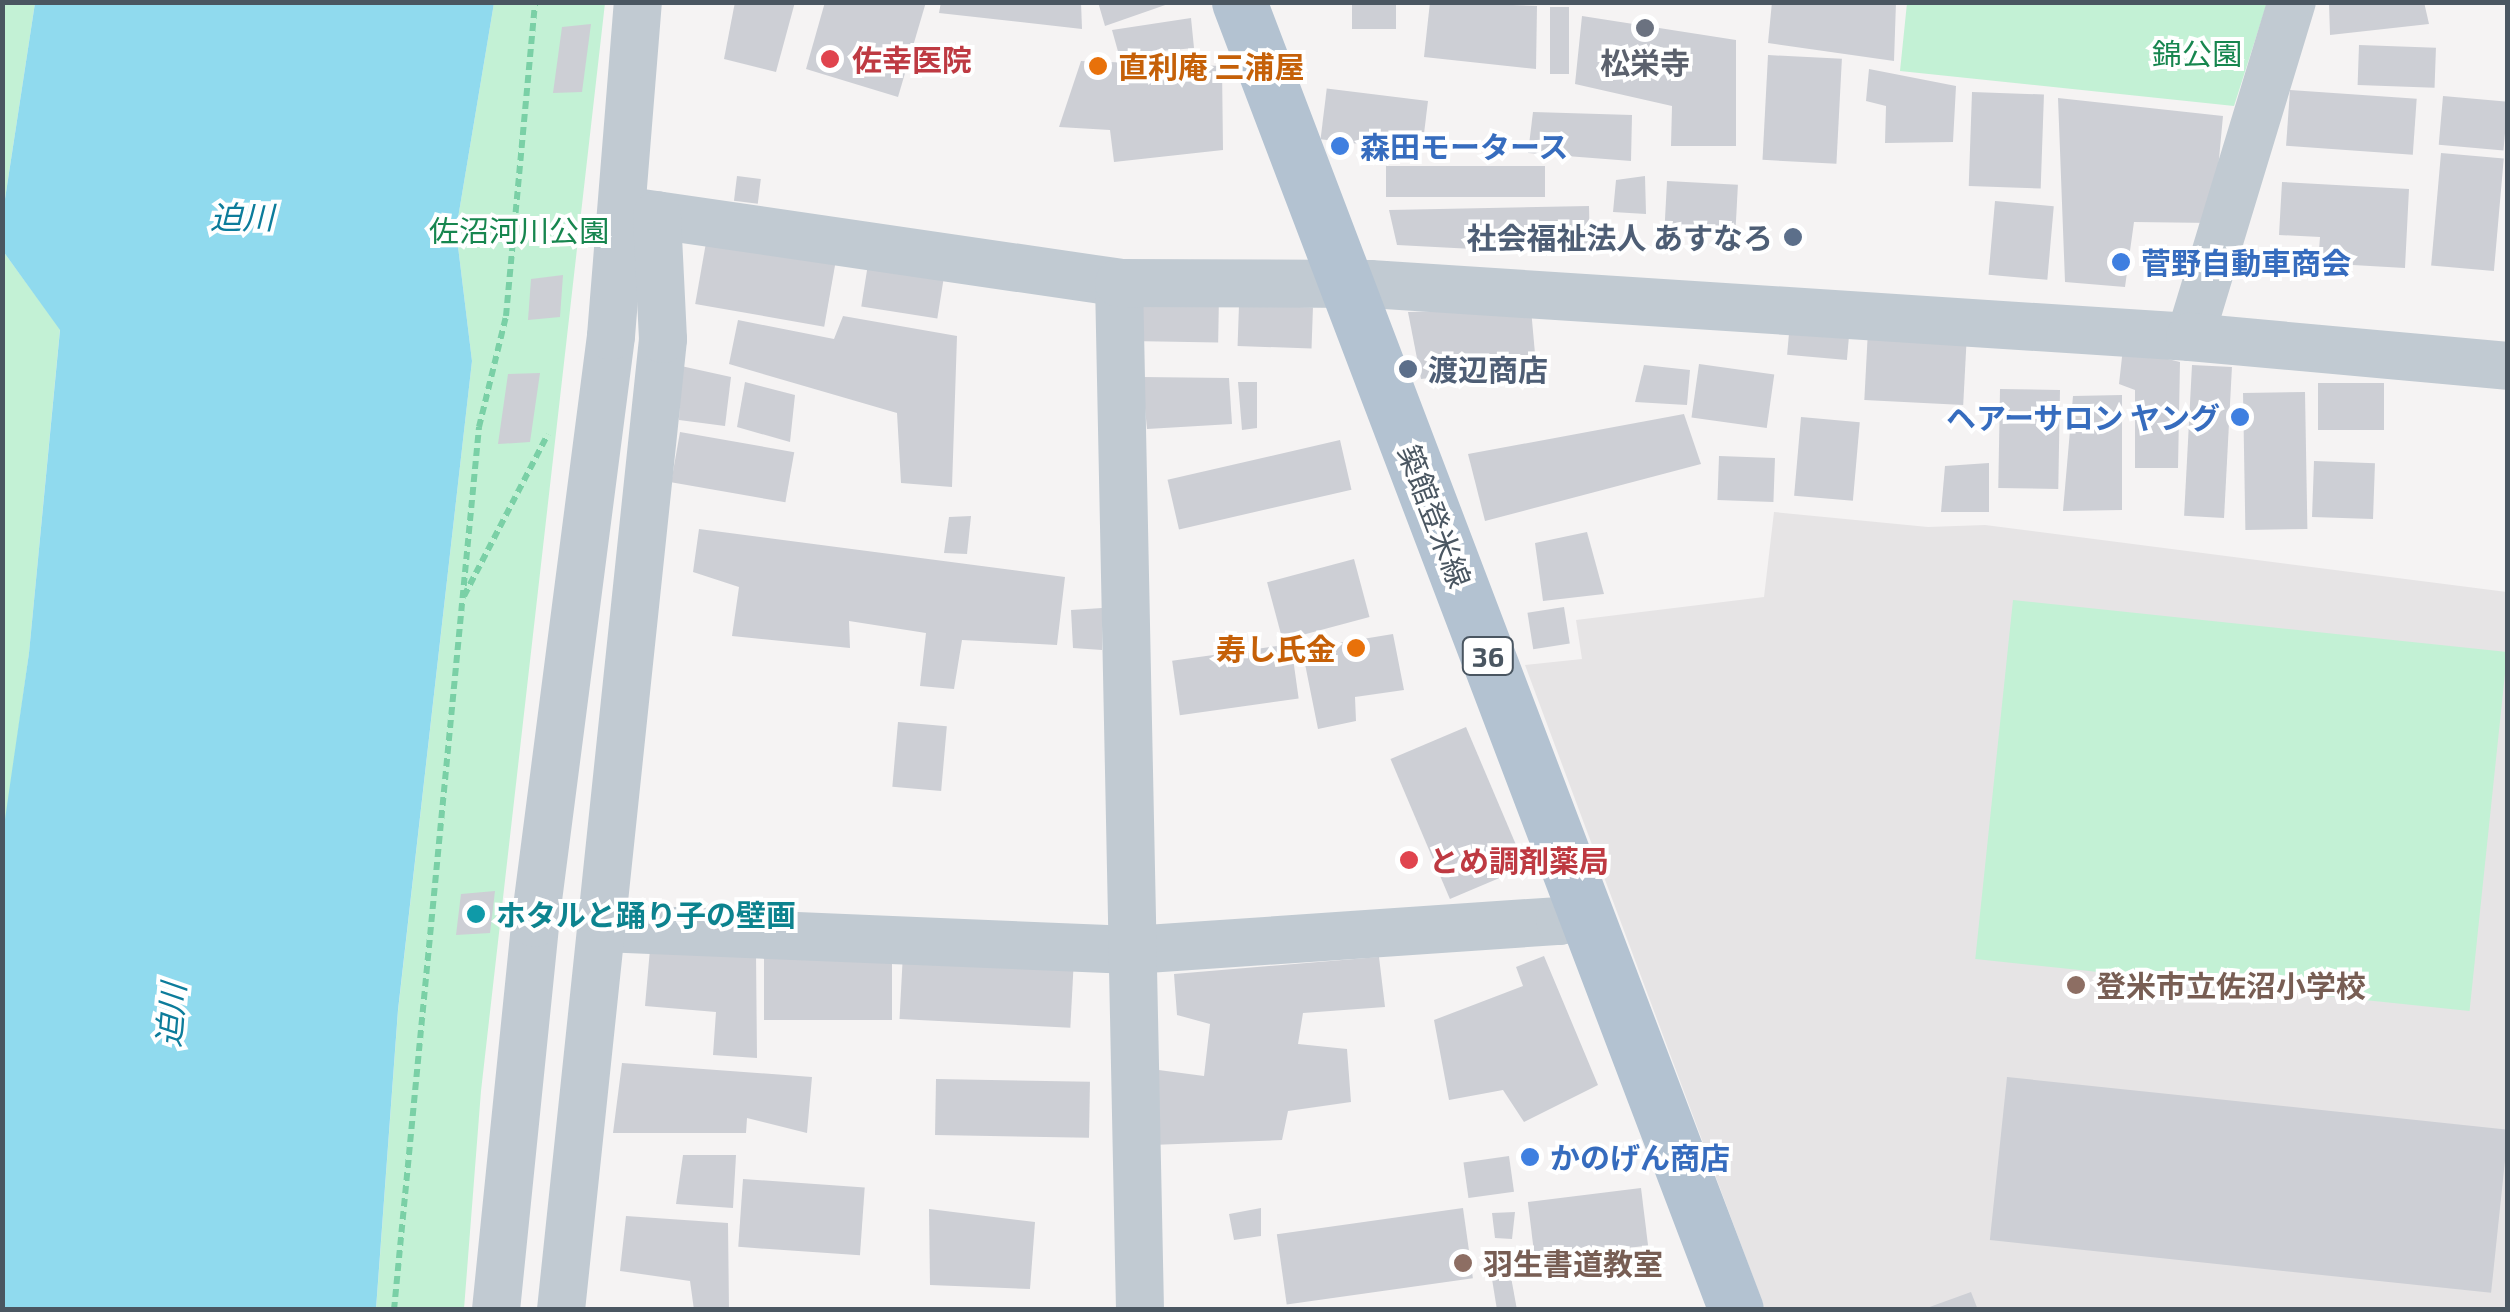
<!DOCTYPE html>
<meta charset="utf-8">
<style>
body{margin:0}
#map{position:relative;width:2510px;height:1312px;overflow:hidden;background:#f5f3f3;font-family:"Exo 2","Noto Sans JP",sans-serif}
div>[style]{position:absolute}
.education>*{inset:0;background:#e6e4e5}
.green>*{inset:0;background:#c3f1d5;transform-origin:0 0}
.water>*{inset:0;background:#90daee}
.building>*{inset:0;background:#cdcfd5;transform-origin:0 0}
.path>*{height:6px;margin-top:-3px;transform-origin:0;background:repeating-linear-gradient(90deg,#7ad0a6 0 8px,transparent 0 13px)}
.street>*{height:48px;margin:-24px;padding:0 24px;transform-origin:24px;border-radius:24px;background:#c1cad2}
.primary>*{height:55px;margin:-27.5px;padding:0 27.5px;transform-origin:27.5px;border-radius:27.5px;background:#b3c2d1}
.dots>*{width:28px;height:28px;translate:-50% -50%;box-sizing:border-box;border:5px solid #fff;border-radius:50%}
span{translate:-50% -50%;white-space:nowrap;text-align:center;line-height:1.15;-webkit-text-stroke:8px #fff;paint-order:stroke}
.shield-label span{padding:2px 8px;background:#fff;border:2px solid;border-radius:8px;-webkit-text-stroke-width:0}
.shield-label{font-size:28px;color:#4a5661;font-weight:700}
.park-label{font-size:30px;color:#17864f}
.health-label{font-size:30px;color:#be3a42;font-weight:700}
.left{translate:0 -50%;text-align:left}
.worship-label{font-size:30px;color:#5b616d;font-weight:700}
.food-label{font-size:30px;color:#c56008;font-weight:700}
.right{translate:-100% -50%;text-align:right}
.shop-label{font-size:30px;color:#366cbe;font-weight:700}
.service-label{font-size:30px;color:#4e5e75;font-weight:700}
.street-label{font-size:30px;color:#4a5661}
.culture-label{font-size:30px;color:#0d838f;font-weight:700}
.education-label{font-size:30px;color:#785e54;font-weight:700}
.water-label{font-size:32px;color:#0c7c9b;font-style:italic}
.frame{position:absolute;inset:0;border:5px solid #4a5661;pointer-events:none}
</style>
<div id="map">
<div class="education">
<i style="clip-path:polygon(1774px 512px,1928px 527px,1985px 525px,2507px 592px,2507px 1309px,1765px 1309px,1525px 665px,1582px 659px,1576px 620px,1764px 597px)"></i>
</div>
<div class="green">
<i style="clip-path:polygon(3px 2px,35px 3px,3px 212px,2px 3px)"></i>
<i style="clip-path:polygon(494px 3px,605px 3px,481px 1091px,464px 1309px,376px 1310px,398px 1011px,472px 361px,456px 230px)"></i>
<i style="clip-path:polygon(1907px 3px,1907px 2px,2267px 3px,2234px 106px,1900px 71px)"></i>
<i style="clip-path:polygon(3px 251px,60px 329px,29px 653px,3px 840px)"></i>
<i style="left:2013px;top:600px;width:497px;height:361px;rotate:6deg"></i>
</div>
<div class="water">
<i style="clip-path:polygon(35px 3px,494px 3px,456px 230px,472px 361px,398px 1010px,376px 1309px,3px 1309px,2px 840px,29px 653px,60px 330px,3px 251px,3px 212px)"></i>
</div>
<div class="building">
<i style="clip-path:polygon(735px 2px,795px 2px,776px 72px,724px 59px)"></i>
<i style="clip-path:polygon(825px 2px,926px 2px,898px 97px,806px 69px)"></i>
<i style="clip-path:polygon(941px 2px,1081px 2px,1082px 29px,939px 13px)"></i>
<i style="clip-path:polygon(1098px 2px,1171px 2px,1171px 3px,1105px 26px)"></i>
<i style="left:1352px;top:2px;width:44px;height:27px"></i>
<i style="clip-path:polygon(1430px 2px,1537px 6px,1536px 69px,1424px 57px)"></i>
<i style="clip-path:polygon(1772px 2px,1896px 2px,1894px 61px,1768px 43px)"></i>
<i style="clip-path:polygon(2329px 2px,2424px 2px,2429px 24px,2330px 35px)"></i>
<i style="left:1550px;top:7px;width:19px;height:67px"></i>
<i style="clip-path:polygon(1582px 16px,1736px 40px,1736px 146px,1671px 146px,1672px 106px,1575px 84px)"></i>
<i style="clip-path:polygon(1191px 18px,1194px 48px,1119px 55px,1112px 30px)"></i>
<i style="clip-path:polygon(591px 24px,582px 92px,553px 93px,562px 27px)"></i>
<i style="left:2359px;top:45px;width:77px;height:40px;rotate:2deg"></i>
<i style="left:1768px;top:55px;width:74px;height:105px;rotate:3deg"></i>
<i style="clip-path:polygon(1081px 61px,1222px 66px,1223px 150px,1114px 162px,1110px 130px,1059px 127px)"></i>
<i style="clip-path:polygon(1869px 69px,1956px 86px,1953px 142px,1885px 143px,1886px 106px,1866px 101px)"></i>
<i style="left:2290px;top:90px;width:127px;height:56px;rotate:4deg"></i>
<i style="left:1972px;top:92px;width:72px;height:94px;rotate:2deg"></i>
<i style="left:2443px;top:96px;width:65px;height:49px;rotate:5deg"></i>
<i style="clip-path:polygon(2058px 98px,2223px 116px,2213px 223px,2134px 222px,2125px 287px,2065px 282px)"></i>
<i style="left:1428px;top:101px;width:51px;height:102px;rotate:97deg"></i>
<i style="clip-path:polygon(1533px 112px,1632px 115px,1631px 161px,1528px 153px)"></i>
<i style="left:2441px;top:153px;width:63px;height:113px;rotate:5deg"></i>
<i style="left:1386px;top:166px;width:159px;height:31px"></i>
<i style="left:737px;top:176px;width:24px;height:25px;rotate:7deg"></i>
<i style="clip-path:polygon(1645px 176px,1646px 214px,1613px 212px,1616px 180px)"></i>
<i style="left:1667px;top:181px;width:71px;height:44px;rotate:3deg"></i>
<i style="clip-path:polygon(2282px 182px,2409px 189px,2405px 268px,2318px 263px,2320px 237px,2279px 235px)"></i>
<i style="left:1995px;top:201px;width:59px;height:74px;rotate:5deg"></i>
<i style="clip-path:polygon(1589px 206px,1590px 255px,1397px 245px,1389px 210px)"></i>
<i style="left:707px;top:237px;width:131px;height:68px;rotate:10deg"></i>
<i style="left:868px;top:264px;width:77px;height:43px;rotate:9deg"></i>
<i style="clip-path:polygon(563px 275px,560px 317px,528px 320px,531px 279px)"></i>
<i style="left:1131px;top:294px;width:88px;height:47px;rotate:1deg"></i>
<i style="left:1239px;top:305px;width:74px;height:41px;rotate:2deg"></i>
<i style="clip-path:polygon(1531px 309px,1536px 365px,1421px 379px,1408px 312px)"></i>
<i style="clip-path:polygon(843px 316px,957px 336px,952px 487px,901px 483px,897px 413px,729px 364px,738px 320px,834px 339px)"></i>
<i style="left:1790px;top:322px;width:60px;height:33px;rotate:5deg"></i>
<i style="left:1868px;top:330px;width:99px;height:70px;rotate:3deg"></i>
<i style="clip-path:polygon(2123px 348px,2180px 362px,2178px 468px,2135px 468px,2135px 390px,2119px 384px)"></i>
<i style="left:1699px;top:364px;width:76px;height:54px;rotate:8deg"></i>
<i style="clip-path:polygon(1644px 365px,1690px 370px,1687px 405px,1635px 402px)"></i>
<i style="left:2192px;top:365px;width:40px;height:151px;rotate:3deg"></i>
<i style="clip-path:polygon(681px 366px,731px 377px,725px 426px,679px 420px)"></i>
<i style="clip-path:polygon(540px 373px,530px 442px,498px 444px,508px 374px)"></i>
<i style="clip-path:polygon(1142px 377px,1229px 378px,1232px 424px,1147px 429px)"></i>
<i style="clip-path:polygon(745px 382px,795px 395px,790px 442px,737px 427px)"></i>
<i style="clip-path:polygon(1238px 382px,1257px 382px,1257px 428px,1242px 430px)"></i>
<i style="left:2318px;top:383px;width:66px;height:47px"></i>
<i style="left:2000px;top:389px;width:60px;height:99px;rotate:1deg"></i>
<i style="left:2305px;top:392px;width:137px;height:62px;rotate:89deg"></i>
<i style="clip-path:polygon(2122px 395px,2122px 510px,2063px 511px,2073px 396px)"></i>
<i style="clip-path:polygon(1684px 414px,1701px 464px,1485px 521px,1468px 454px)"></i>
<i style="left:1801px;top:417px;width:59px;height:79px;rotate:5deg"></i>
<i style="left:680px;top:432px;width:116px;height:51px;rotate:10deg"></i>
<i style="left:1340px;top:440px;width:51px;height:177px;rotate:77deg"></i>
<i style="left:1719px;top:456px;width:56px;height:44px;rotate:2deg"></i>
<i style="left:2314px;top:461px;width:61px;height:56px;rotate:2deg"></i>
<i style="clip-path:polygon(1989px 463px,1989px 512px,1941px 512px,1945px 466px)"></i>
<i style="clip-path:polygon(971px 516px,967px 554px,944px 553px,949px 517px)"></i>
<i style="clip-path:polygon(699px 529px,1065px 577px,1057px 645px,962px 640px,954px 689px,920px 686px,926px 633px,849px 621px,850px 648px,732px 636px,739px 587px,693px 572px)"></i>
<i style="clip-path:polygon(1587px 532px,1604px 594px,1543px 601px,1535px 543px)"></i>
<i style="left:1354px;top:559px;width:60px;height:90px;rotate:75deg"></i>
<i style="left:1564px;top:607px;width:37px;height:37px;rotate:81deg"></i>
<i style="clip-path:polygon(1102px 608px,1102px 650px,1073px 648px,1071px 610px)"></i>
<i style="clip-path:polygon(1393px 634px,1404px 690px,1355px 697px,1356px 721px,1318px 729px,1302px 649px)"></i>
<i style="left:1291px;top:644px;width:55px;height:120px;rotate:82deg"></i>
<i style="left:898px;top:722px;width:49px;height:65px;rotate:5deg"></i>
<i style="left:1466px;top:727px;width:152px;height:82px;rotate:67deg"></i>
<i style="clip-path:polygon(495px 891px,490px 933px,456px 935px,461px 894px)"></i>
<i style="clip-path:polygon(650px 949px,756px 952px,757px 1058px,713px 1055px,716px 1012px,645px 1006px)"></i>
<i style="left:903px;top:953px;width:171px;height:66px;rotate:3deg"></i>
<i style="left:764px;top:955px;width:128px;height:65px"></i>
<i style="clip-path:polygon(1544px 956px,1598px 1085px,1524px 1122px,1503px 1090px,1449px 1100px,1434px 1020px,1523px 986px,1516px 967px)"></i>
<i style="clip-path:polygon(1379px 957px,1385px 1007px,1303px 1013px,1298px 1044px,1347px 1049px,1351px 1102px,1288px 1111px,1282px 1140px,1151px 1145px,1151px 1069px,1204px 1076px,1210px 1024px,1177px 1015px,1174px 974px)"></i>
<i style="clip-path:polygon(622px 1063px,812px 1077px,807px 1133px,747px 1118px,746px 1133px,613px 1133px)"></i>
<i style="left:2007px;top:1077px;width:504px;height:164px;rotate:6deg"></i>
<i style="left:936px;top:1079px;width:154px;height:56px;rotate:1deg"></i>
<i style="clip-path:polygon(683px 1155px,736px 1155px,733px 1208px,676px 1204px)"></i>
<i style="left:1509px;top:1156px;width:36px;height:46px;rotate:82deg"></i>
<i style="left:743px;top:1179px;width:122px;height:68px;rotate:4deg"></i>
<i style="left:1641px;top:1188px;width:58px;height:114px;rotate:83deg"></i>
<i style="clip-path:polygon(1261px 1208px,1261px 1236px,1234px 1240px,1229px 1214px)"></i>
<i style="left:1463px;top:1208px;width:71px;height:188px;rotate:82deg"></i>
<i style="clip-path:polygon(929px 1209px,1035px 1222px,1030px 1289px,930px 1285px)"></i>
<i style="clip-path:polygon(1515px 1212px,1512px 1239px,1495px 1238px,1492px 1213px)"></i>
<i style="clip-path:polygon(626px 1216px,728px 1223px,729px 1310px,694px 1310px,690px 1281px,620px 1271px)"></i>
<i style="clip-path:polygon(1511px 1277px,1517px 1310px,1497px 1310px,1492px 1279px)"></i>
<i style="clip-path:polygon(1971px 1292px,1978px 1310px,1925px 1310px,1924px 1309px)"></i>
</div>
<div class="path">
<i style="left:464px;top:596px;width:182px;rotate:-62.6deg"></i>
<i style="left:394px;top:1310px;width:887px;rotate:-84.5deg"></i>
<i style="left:479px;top:427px;width:114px;rotate:-76.3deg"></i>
<i style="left:506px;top:316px;width:315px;rotate:-84.7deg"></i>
</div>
<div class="street">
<i style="left:628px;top:211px;width:496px;rotate:8.3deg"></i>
<i style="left:2190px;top:337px;width:350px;rotate:-73.1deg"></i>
<i style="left:603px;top:928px;width:529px;rotate:2.38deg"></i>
<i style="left:1132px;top:950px;width:429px;rotate:-3.9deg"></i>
<i style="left:1560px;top:921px;width:27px;rotate:-20deg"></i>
<i style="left:496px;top:1310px;width:389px;rotate:-84.2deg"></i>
<i style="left:535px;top:923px;width:592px;rotate:-82.62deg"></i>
<i style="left:611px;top:336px;width:335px;rotate:-85.4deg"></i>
<i style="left:561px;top:1310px;width:976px;rotate:-84deg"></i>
<i style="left:663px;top:339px;width:124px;rotate:-92.8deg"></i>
<i style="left:1140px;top:1310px;width:1027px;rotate:-91.17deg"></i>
<i style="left:1119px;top:283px;width:251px;rotate:0.2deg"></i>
<i style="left:1370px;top:284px;width:822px;rotate:3.7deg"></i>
<i style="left:2190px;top:337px;width:319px;rotate:5.2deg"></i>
</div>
<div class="primary">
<i style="left:1239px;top:2px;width:1399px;rotate:69.19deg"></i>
</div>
<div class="dots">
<i style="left:1645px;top:28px;background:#6b7280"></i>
<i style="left:830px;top:59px;background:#e0444e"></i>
<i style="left:1098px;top:66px;background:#e8710a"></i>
<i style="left:1340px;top:146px;background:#3f7fe0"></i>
<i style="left:1793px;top:237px;background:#5c6f8a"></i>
<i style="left:2121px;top:262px;background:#3f7fe0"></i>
<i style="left:1408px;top:369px;background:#5c6f8a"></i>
<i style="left:2240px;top:417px;background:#3f7fe0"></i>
<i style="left:1356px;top:648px;background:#e8710a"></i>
<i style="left:1409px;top:860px;background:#e0444e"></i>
<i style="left:476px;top:914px;background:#0f9aa8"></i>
<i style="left:2076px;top:985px;background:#8d6e63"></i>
<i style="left:1530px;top:1157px;background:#3f7fe0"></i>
<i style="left:1463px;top:1263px;background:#8d6e63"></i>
</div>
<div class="shield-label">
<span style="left:1488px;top:656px">36</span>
</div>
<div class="park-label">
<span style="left:2197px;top:53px">錦公園</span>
<span style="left:519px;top:230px">佐沼河川公園</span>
</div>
<div class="health-label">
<span class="left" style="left:852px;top:59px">佐幸医院</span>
<span class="left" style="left:1429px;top:860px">とめ調剤薬局</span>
</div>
<div class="worship-label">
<span style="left:1645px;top:62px">松栄寺</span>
</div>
<div class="food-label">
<span class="left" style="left:1118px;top:66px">直利庵 三浦屋</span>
<span class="right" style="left:1336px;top:648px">寿し氏金</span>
</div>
<div class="shop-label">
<span class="left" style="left:1360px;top:146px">森田モータース</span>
<span class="left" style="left:2141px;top:262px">菅野自動車商会</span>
<span class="right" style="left:2220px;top:417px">ヘアーサロン ヤング</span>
<span class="left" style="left:1550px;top:1157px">かのげん商店</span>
</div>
<div class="service-label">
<span class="right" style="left:1773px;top:237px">社会福祉法人 あすなろ</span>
<span class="left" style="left:1428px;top:369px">渡辺商店</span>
</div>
<div class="street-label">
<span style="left:1435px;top:516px;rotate:69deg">築館登米線</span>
</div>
<div class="culture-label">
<span class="left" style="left:496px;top:914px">ホタルと踊り子の壁画</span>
</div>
<div class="education-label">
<span class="left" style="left:2096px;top:985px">登米市立佐沼小学校</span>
<span class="left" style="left:1483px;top:1263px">羽生書道教室</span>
</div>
<div class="water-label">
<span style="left:242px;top:216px">迫川</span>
<span style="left:170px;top:1015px;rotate:-85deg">迫川</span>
</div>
<div class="frame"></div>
</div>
